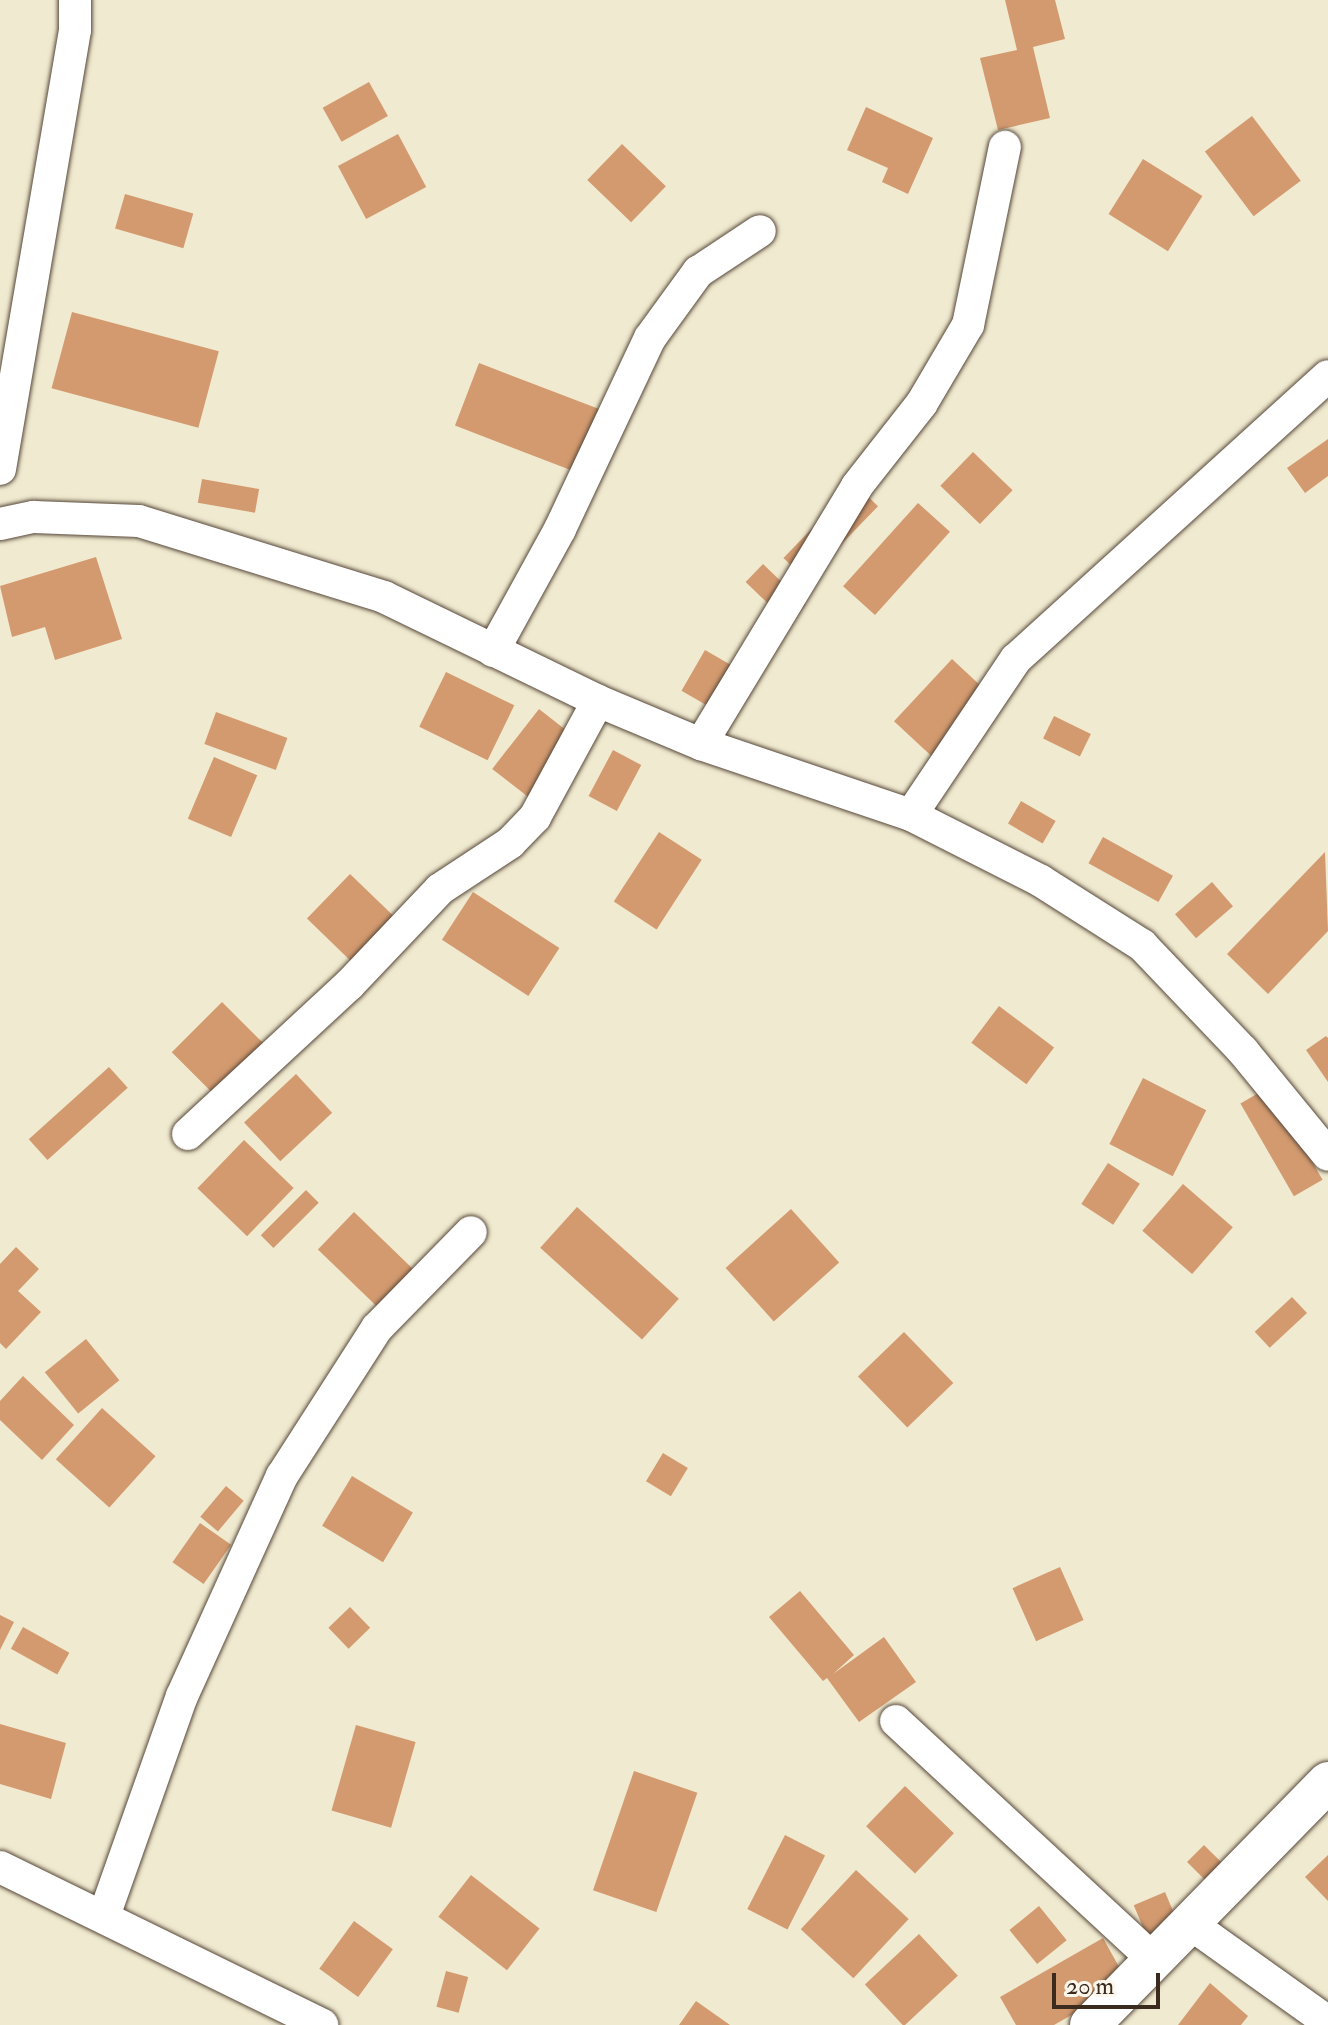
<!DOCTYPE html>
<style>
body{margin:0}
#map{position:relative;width:1328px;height:2025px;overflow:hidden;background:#f0ead0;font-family:"IM FELL Double Pica",serif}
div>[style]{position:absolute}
.building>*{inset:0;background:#d39a6f;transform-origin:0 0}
.roads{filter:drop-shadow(0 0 2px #564739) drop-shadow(0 0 2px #564739)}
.minor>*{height:32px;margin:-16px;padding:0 16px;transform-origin:16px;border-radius:16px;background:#fff}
.tertiary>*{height:40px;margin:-20px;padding:0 20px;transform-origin:20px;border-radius:20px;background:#fff}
span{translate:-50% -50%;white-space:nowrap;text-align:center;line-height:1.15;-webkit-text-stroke:6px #fbf7ec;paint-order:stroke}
.scale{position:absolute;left:1052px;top:1973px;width:108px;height:36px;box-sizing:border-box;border:4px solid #3b2a1e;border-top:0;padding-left:10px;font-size:24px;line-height:28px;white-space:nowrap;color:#3b2a1e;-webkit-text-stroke:6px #fbf7ec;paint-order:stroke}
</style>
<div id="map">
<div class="building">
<i style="clip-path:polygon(1005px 0,1055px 0,1065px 39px,1033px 47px,1050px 118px,998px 130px,980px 58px,1017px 50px)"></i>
<i style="left:369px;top:82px;width:39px;height:53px;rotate:61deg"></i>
<i style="clip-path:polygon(866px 107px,933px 138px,908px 194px,882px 182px,888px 168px,847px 150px)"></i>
<i style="left:1252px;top:116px;width:81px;height:59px;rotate:53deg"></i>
<i style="left:398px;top:134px;width:60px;height:68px;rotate:62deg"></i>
<i style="left:622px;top:144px;width:61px;height:50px;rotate:44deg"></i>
<i style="left:1143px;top:159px;width:70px;height:65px;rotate:32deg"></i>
<i style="left:125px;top:194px;width:71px;height:36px;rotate:16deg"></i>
<i style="left:72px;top:312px;width:152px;height:79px;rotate:15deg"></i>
<i style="left:479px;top:363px;width:137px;height:67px;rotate:21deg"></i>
<i style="clip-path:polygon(1328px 439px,1328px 476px,1305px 493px,1287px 468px)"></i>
<i style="left:973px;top:452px;width:55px;height:47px;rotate:44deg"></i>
<i style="left:202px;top:479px;width:58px;height:24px;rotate:10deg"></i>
<i style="left:855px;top:484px;width:32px;height:103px;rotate:44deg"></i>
<i style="left:918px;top:503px;width:43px;height:112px;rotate:42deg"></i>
<i style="clip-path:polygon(96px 557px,122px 639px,55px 660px,45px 627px,12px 637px,0 586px)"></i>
<i style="left:763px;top:564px;width:59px;height:25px;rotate:44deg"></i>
<i style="left:705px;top:650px;width:50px;height:47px;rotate:30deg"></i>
<i style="left:952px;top:659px;width:60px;height:85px;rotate:43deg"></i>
<i style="left:446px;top:672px;width:76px;height:61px;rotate:26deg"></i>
<i style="left:539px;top:709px;width:47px;height:76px;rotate:38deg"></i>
<i style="left:216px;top:712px;width:76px;height:34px;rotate:20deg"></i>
<i style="left:1054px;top:716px;width:41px;height:25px;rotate:26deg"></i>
<i style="left:613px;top:750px;width:32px;height:52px;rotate:28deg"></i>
<i style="left:214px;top:757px;width:47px;height:67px;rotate:23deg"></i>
<i style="left:1021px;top:801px;width:40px;height:26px;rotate:30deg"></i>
<i style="left:659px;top:832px;width:51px;height:83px;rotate:33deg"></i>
<i style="left:1103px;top:837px;width:80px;height:30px;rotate:29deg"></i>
<i style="clip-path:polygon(1325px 852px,1328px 931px,1268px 994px,1227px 954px)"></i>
<i style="left:350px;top:874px;width:66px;height:62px;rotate:44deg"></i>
<i style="left:1212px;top:882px;width:32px;height:49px;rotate:49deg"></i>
<i style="left:473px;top:892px;width:103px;height:57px;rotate:33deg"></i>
<i style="left:222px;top:1002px;width:62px;height:71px;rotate:45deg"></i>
<i style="left:999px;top:1006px;width:69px;height:46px;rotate:37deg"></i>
<i style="clip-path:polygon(1326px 1036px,1328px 1038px,1328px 1082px,1306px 1050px)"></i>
<i style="left:109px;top:1067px;width:28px;height:108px;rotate:48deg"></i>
<i style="left:296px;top:1074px;width:53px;height:71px;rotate:47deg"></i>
<i style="left:1143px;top:1078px;width:71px;height:74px;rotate:27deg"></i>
<i style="left:1269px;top:1087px;width:107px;height:33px;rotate:60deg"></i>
<i style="left:244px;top:1140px;width:69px;height:67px;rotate:44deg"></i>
<i style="left:1108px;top:1163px;width:38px;height:49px;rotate:33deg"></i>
<i style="left:1183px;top:1184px;width:66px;height:62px;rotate:41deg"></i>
<i style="left:306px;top:1190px;width:18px;height:64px;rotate:45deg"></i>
<i style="left:577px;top:1207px;width:137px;height:55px;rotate:42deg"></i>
<i style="left:791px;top:1209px;width:72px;height:88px;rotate:48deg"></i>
<i style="left:354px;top:1212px;width:90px;height:52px;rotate:44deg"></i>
<i style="clip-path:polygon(16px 1247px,39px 1269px,18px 1291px,41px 1312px,6px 1349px,0 1343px,0 1264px)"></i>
<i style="left:1292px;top:1297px;width:22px;height:51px;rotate:47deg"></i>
<i style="left:904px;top:1332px;width:71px;height:64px;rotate:46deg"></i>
<i style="left:86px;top:1339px;width:53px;height:53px;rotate:51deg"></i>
<i style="clip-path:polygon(23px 1376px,74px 1425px,42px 1460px,0 1420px,0 1401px)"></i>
<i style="left:102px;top:1408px;width:72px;height:69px;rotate:42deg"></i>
<i style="left:663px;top:1453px;width:29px;height:33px;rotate:31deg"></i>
<i style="left:352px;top:1476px;width:71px;height:58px;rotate:31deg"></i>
<i style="left:226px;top:1486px;width:23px;height:40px;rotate:40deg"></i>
<i style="left:200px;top:1523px;width:38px;height:48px;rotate:35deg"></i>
<i style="left:1060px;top:1567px;width:58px;height:52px;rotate:66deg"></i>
<i style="clip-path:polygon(800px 1591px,854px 1655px,833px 1674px,884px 1637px,916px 1682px,859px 1722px,827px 1678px,823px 1681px,769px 1617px)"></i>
<i style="left:350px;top:1607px;width:29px;height:30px;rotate:46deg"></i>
<i style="clip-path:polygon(0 1615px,14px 1622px,0 1650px)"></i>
<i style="left:23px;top:1627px;width:53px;height:25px;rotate:29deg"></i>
<i style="clip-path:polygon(0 1724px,66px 1743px,51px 1799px,0 1784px)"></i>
<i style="left:356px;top:1725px;width:62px;height:89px;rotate:16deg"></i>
<i style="left:634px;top:1771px;width:67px;height:126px;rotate:19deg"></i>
<i style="left:905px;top:1786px;width:68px;height:56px;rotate:44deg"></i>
<i style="left:785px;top:1835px;width:45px;height:83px;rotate:27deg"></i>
<i style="left:1204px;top:1845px;width:27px;height:24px;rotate:45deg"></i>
<i style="clip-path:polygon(1328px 1855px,1328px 1901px,1305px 1877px)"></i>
<i style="left:856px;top:1870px;width:72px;height:81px;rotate:43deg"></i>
<i style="left:471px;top:1875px;width:87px;height:53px;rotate:38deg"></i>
<i style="left:1165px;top:1892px;width:36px;height:34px;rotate:67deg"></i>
<i style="left:1039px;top:1906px;width:44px;height:38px;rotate:51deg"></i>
<i style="left:354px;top:1921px;width:48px;height:59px;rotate:36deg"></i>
<i style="left:919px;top:1934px;width:57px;height:74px;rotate:47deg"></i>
<i style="clip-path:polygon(1103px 1938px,1128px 1983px,1054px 2025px,1016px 2025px,1000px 1997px)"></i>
<i style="left:446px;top:1971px;width:23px;height:37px;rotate:15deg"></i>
<i style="clip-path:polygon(1210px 1983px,1248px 2016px,1241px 2025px,1178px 2025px)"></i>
<i style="clip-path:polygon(696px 2001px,730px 2025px,679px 2025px)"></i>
</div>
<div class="roads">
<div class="minor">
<i style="left:0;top:469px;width:445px;rotate:-80.3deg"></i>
<i style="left:75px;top:30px;width:30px;rotate:-90deg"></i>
<i style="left:0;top:524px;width:35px;rotate:-12deg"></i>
<i style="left:34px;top:517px;width:105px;rotate:2.2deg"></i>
<i style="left:139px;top:521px;width:257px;rotate:17.2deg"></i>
<i style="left:384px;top:597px;width:238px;rotate:25.9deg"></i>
<i style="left:598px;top:701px;width:112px;rotate:22.7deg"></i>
<i style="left:701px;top:744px;width:222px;rotate:18.7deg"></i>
<i style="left:911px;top:815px;width:146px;rotate:26.9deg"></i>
<i style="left:1041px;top:881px;width:120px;rotate:32.4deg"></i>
<i style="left:1142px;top:945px;width:146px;rotate:46.4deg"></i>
<i style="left:1243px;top:1051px;width:134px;rotate:50.7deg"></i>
<i style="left:493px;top:651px;width:139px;rotate:-61.2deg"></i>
<i style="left:560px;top:529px;width:211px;rotate:-64.8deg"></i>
<i style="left:650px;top:338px;width:82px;rotate:-54deg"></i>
<i style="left:698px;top:272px;width:74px;rotate:-33.5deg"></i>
<i style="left:701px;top:744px;width:301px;rotate:-58.8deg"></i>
<i style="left:857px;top:486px;width:105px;rotate:-51.9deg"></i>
<i style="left:922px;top:403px;width:91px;rotate:-59.5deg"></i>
<i style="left:968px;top:325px;width:182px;rotate:-78.3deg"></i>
<i style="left:911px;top:815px;width:188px;rotate:-56.1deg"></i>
<i style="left:1016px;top:659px;width:421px;rotate:-42.2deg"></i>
<i style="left:188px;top:1134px;width:219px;rotate:-42.8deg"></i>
<i style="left:349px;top:985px;width:132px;rotate:-46.5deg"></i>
<i style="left:440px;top:889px;width:84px;rotate:-33.3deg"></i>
<i style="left:510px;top:843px;width:36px;rotate:-46deg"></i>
<i style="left:535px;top:817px;width:132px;rotate:-61.5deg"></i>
<i style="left:896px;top:1721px;width:353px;rotate:42.8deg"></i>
<i style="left:0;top:1867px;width:359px;rotate:26.1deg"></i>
<i style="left:104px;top:1916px;width:233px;rotate:-70.5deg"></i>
<i style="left:182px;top:1696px;width:242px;rotate:-65.6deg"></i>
<i style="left:282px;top:1476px;width:176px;rotate:-57.3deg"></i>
<i style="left:377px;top:1328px;width:134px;rotate:-45.6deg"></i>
<i style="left:1192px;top:1925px;width:167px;rotate:35.5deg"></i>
</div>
<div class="tertiary">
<i style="left:1090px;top:2025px;width:340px;rotate:-45.6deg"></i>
</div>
</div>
<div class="scale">20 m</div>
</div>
